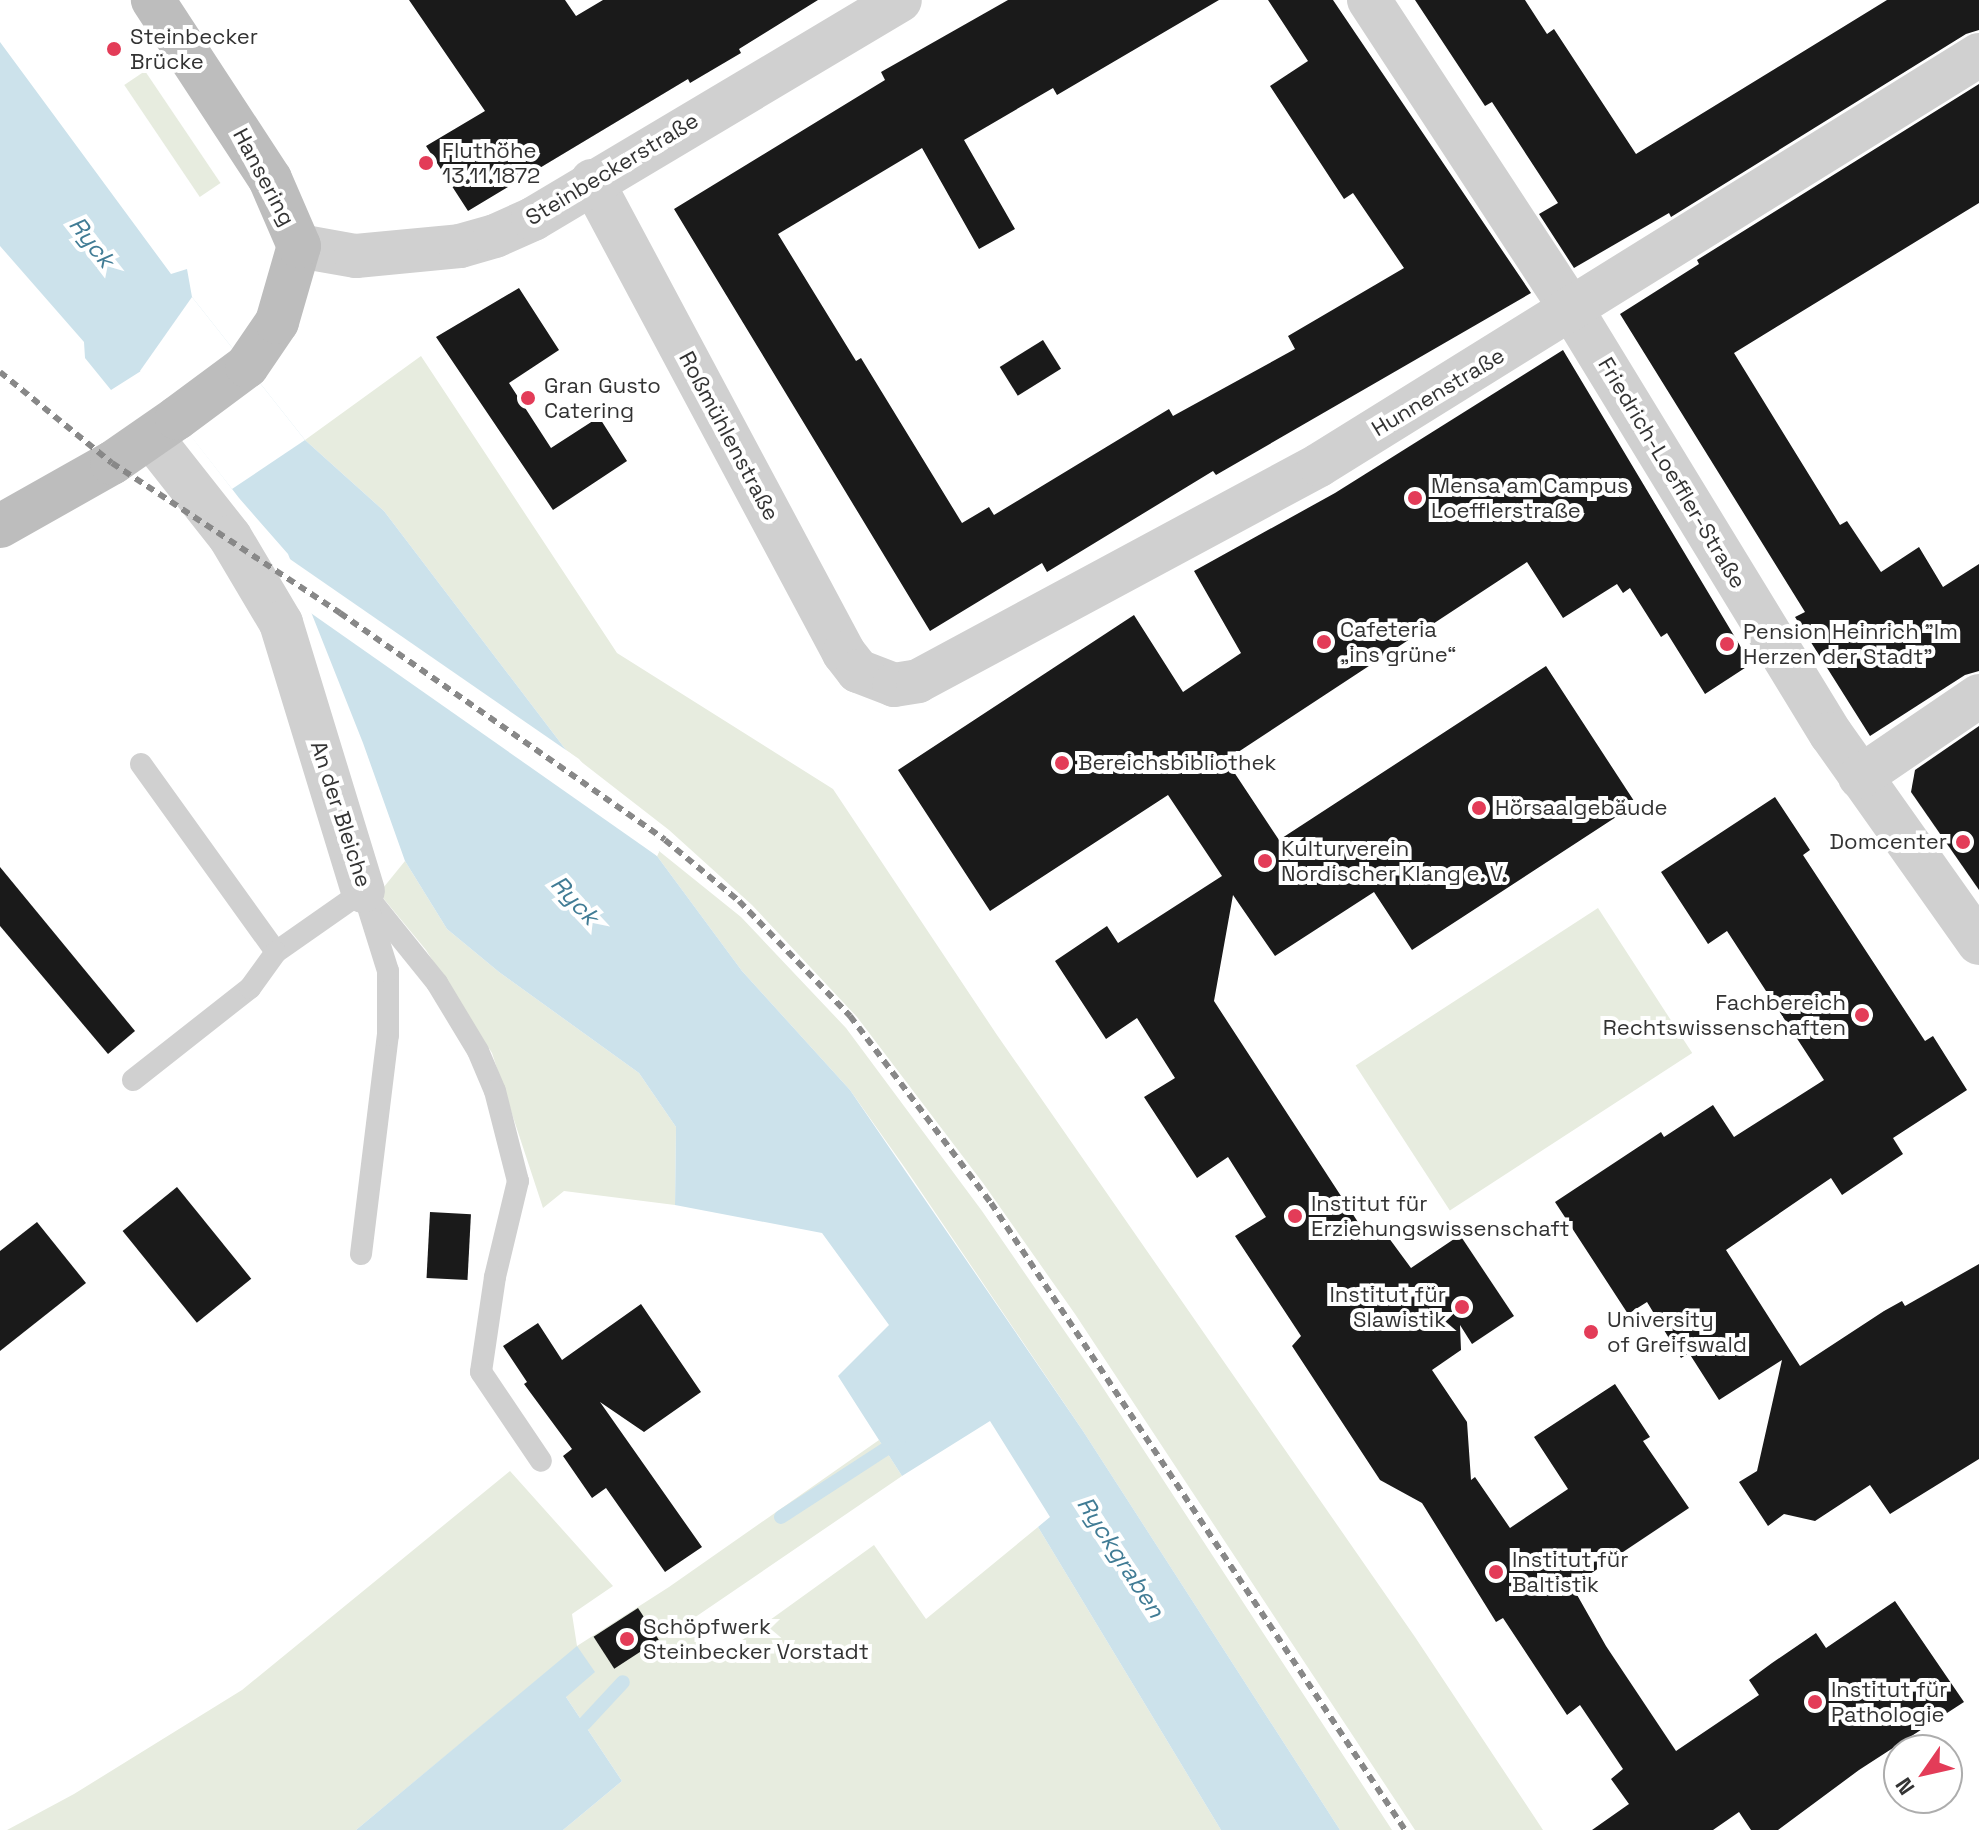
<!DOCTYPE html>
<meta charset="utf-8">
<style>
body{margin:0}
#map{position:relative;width:1979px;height:1830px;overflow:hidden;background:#fff;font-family:"Space Grotesk",sans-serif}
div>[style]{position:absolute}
.green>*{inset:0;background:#e7ecdf;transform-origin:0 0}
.water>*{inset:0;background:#cce2eb}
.pier>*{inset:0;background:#fff}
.stream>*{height:14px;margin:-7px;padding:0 7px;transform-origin:7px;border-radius:7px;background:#cce2eb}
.building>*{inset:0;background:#1a1a1a;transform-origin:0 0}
.service>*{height:22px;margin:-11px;padding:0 11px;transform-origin:11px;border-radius:11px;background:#d0d0d0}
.minor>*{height:44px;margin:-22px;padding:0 22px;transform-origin:22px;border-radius:22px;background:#d0d0d0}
.secondary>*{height:44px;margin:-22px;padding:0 22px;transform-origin:22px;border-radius:22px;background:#bdbdbd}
.rail>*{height:6px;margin-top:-3px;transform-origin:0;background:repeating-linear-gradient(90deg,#888 0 8px,transparent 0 14px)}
.dots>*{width:22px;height:22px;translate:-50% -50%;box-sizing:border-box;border:4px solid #fff;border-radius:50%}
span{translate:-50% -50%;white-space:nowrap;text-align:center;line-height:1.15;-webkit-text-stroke:8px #fff;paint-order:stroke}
.poi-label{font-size:22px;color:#333}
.left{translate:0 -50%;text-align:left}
.right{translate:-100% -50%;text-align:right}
.street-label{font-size:22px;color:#333}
.water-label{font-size:24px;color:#417c95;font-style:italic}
.north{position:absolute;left:1883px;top:1734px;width:80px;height:80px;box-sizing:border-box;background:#fff;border:2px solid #adadad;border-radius:50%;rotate:236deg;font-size:22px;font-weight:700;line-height:32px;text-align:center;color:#333}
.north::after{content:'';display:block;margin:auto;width:28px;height:36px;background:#e33c58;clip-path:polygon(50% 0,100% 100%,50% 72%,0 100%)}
</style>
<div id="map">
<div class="green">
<i style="left:145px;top:71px;width:135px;height:25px;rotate:56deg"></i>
<i style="clip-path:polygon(421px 356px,617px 653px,833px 789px,997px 1035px,1415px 1637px,1543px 1830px,1415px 1830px,1075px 1314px,983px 1183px,857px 1017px,752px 905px,669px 830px,566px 750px,384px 511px,305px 440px)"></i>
<i style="clip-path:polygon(659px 851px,741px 917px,846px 1028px,982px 1211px,1092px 1371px,1392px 1830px,1340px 1830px,1083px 1431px,905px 1168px,850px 1090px,742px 971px,657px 856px)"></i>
<i style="clip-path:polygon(405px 861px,447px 929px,499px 972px,639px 1073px,676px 1127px,675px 1205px,564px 1191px,543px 1208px,492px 1053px,426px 950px,379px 893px)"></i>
<i style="left:1598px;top:908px;width:173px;height:289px;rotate:57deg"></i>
<i style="clip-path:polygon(879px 1440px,902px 1476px,691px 1620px,716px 1659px,874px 1545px,926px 1619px,1038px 1527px,1221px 1830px,563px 1830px,622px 1781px,566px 1697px,577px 1647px,356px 1830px,7px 1830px,74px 1794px,242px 1690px,510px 1471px,613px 1586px,572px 1614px,577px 1646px,669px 1587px)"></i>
</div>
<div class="water">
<i style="clip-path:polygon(0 42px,171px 274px,187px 269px,192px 297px,305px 440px,384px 511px,566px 750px,657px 856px,742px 971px,850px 1090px,1083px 1431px,1340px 1830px,1221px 1830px,1038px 1527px,1050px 1517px,990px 1421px,902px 1476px,838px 1376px,889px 1325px,822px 1233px,675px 1205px,676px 1127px,639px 1073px,499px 972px,447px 929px,405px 861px,363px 743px,288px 554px,239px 498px,141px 371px,111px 390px,85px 358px,84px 342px,0 246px)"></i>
<i style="clip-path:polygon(577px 1646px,595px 1672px,566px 1697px,622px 1781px,563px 1830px,356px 1830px)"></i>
</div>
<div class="pier">
<i style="clip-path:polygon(192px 297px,305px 440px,232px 489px,140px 371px)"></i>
<i style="clip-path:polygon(284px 555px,579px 759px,659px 852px,657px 856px,305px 609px)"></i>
</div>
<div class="stream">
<i style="left:781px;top:1517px;width:140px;rotate:-33deg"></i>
<i style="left:584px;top:1724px;width:57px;rotate:-47.1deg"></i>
</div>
<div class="building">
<i style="clip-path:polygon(409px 0,565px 0,576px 16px,603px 0,818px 0,739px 49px,741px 53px,690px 83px,688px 79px,468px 211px,426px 146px,485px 111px)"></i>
<i style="clip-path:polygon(1008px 0,1219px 0,1057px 95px,1053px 88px,964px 140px,1015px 229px,979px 249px,922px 148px,778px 234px,856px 361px,861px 358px,962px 523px,989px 507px,994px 515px,1169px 409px,1173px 416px,1295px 349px,1288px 336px,1404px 268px,1353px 193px,1344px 199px,1270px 86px,1308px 61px,1268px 0,1333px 0,1531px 293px,1216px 475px,1213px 471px,1047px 572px,1042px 563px,930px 631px,674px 209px,885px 80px,881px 72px)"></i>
<i style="clip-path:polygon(1415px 0,1525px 0,1547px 34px,1554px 29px,1636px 154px,1887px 0,1979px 0,1979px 30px,1966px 34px,1671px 217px,1669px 213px,1574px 268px,1539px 214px,1558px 203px,1492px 102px,1485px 106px)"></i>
<i style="clip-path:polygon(1979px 84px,1979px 203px,1734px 353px,1840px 525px,1847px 521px,1881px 572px,1919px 547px,1943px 587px,1979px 564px,1979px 671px,1965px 675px,1870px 736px,1795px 617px,1805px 612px,1620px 314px,1699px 264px,1697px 260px)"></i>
<i style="clip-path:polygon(519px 288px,559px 350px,509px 383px,551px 448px,599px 417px,627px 461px,553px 510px,436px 337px)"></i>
<i style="left:1043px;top:340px;width:34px;height:51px;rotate:58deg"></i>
<i style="clip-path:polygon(1563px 350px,1751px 664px,1705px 694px,1667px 633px,1661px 637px,1630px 588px,1623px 593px,1617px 584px,1563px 618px,1527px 562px,1226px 760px,1279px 840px,1546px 666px,1636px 804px,1412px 950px,1374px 892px,1275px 956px,1233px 895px,1214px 1001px,1369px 1239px,1383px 1230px,1411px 1268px,1460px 1235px,1514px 1316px,1472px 1344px,1460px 1325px,1461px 1350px,1432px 1370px,1467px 1422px,1471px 1480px,1475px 1477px,1510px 1528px,1568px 1489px,1534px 1437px,1615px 1384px,1650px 1437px,1643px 1441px,1689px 1508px,1572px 1586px,1606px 1646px,1676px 1751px,1759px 1695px,1749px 1680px,1772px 1663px,1816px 1633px,1826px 1648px,1895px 1601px,1964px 1702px,1859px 1770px,1778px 1830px,1751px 1830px,1739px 1812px,1713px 1830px,1592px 1830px,1629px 1804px,1611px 1779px,1623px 1769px,1580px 1705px,1567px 1715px,1503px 1618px,1496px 1622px,1422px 1503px,1380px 1480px,1292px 1346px,1301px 1336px,1235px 1236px,1266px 1217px,1228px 1157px,1197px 1178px,1144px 1097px,1175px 1078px,1137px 1018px,1106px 1039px,1055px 961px,1107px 926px,1118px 943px,1222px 876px,1168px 795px,990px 911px,898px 770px,1134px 615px,1183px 692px,1241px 653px,1194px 571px,1335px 493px)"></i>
<i style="clip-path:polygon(1979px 726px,1979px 890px,1911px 792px,1915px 770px)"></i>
<i style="clip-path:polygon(1775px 797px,1810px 850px,1803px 855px,1925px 1041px,1933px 1036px,1967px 1090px,1893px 1138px,1903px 1154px,1842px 1195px,1831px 1178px,1726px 1250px,1800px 1366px,1884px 1311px,1902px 1301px,1905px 1306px,1979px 1264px,1979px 1459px,1890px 1514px,1870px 1485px,1815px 1521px,1784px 1514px,1768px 1526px,1739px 1482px,1757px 1471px,1782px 1360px,1719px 1400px,1689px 1353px,1681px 1358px,1647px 1302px,1628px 1314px,1555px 1202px,1661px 1132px,1664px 1137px,1713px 1105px,1734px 1137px,1824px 1080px,1727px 931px,1708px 944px,1661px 872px)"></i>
<i style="clip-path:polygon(0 867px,135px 1031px,108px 1054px,0 926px)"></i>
<i style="left:177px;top:1187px;width:118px;height:70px;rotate:51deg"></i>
<i style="left:430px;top:1212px;width:41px;height:66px;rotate:3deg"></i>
<i style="clip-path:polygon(37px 1222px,86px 1283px,0 1351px,0 1251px)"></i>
<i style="clip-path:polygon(641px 1304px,701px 1392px,644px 1432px,600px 1402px,702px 1547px,665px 1572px,606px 1488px,592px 1498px,563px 1456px,572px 1449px,524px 1384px,527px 1382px,503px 1346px,538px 1323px,562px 1360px)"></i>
<i style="left:638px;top:1608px;width:38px;height:53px;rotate:57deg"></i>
</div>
<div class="service">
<i style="left:141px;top:764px;width:231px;rotate:54.3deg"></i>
<i style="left:276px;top:952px;width:106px;rotate:-35deg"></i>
<i style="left:363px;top:891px;width:118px;rotate:51.2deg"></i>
<i style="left:437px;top:983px;width:79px;rotate:58.9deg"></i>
<i style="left:478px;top:1051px;width:43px;rotate:67deg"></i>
<i style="left:495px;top:1091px;width:93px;rotate:75.7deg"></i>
<i style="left:518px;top:1181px;width:99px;rotate:103.5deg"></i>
<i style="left:495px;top:1277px;width:96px;rotate:98.4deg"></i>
<i style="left:481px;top:1372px;width:107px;rotate:56deg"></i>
<i style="left:133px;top:1080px;width:149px;rotate:-38.2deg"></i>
<i style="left:250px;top:988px;width:44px;rotate:-54.2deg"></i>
<i style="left:361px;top:1254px;width:221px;rotate:-83deg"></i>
<i style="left:388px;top:1035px;width:64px;rotate:-90deg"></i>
<i style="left:388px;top:971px;width:70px;rotate:-107.4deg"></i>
</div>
<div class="minor">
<i style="left:1369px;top:0;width:371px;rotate:56.8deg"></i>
<i style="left:1572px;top:310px;width:497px;rotate:58.6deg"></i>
<i style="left:1831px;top:734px;width:256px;rotate:54.7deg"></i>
<i style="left:592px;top:181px;width:535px;rotate:61.9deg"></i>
<i style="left:844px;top:653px;width:23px;rotate:52deg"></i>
<i style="left:858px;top:671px;width:39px;rotate:21deg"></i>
<i style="left:894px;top:685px;width:24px;rotate:-9deg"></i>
<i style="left:918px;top:681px;width:455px;rotate:-28.3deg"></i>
<i style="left:1319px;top:465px;width:777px;rotate:-31.85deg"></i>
<i style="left:299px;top:246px;width:58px;rotate:10deg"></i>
<i style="left:356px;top:256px;width:104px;rotate:-5.5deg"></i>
<i style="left:460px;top:246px;width:36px;rotate:-16deg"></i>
<i style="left:495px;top:236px;width:42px;rotate:-24.1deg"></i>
<i style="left:533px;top:219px;width:427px;rotate:-30.8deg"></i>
<i style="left:151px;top:437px;width:127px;rotate:51.7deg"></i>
<i style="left:230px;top:537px;width:100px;rotate:59.3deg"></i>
<i style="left:281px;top:623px;width:280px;rotate:73deg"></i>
<i style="left:1860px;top:777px;width:144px;rotate:-34.2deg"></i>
</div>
<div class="secondary">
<i style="left:0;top:526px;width:129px;rotate:-29.4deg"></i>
<i style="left:112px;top:463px;width:79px;rotate:-34.7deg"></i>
<i style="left:177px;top:418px;width:87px;rotate:-36.6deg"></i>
<i style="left:247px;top:366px;width:53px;rotate:-55.7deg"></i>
<i style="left:277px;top:322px;width:79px;rotate:-73.9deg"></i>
<i style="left:299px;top:246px;width:73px;rotate:-113.4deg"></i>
<i style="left:270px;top:179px;width:214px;rotate:-123.2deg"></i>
</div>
<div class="rail">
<i style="left:0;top:372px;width:144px;rotate:39.1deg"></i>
<i style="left:112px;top:463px;width:273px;rotate:33.3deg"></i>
<i style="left:340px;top:613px;width:396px;rotate:34.9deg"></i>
<i style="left:665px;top:840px;width:96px;rotate:39.5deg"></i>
<i style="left:739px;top:901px;width:160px;rotate:46deg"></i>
<i style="left:850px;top:1016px;width:234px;rotate:53deg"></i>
<i style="left:991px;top:1203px;width:751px;rotate:56.56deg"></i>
</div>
<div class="dots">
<i style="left:114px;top:49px;background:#e33c58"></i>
<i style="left:426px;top:163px;background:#e33c58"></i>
<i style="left:528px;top:398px;background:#e33c58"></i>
<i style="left:1415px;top:498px;background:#e33c58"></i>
<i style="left:1324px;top:642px;background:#e33c58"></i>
<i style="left:1727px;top:644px;background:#e33c58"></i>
<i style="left:1062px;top:763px;background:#e33c58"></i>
<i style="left:1479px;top:808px;background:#e33c58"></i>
<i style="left:1963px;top:842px;background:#e33c58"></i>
<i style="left:1265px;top:861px;background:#e33c58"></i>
<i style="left:1862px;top:1015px;background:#e33c58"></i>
<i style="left:1295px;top:1216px;background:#e33c58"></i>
<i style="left:1462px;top:1307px;background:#e33c58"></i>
<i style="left:1591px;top:1332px;background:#e33c58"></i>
<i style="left:1496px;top:1572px;background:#e33c58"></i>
<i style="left:627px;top:1639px;background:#e33c58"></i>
<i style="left:1815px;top:1702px;background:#e33c58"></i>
</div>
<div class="poi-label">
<span class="left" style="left:130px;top:49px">Steinbecker<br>Brücke</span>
<span class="left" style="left:442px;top:163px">Fluthöhe<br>13.11.1872</span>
<span class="left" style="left:544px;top:398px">Gran Gusto<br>Catering</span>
<span class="left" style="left:1431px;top:498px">Mensa am Campus<br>Loefflerstraße</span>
<span class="left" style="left:1340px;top:642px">Cafeteria<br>„ins grüne“</span>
<span class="left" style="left:1743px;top:644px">Pension Heinrich "Im<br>Herzen der Stadt"</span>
<span class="left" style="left:1078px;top:763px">Bereichsbibliothek</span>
<span class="left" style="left:1495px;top:808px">Hörsaalgebäude</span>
<span class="right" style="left:1947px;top:842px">Domcenter</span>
<span class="left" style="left:1281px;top:861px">Kulturverein<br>Nordischer Klang e. V.</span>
<span class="right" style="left:1846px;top:1015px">Fachbereich<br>Rechtswissenschaften</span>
<span class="left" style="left:1311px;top:1216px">Institut für<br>Erziehungswissenschaft</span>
<span class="right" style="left:1446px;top:1307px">Institut für<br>Slawistik</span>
<span class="left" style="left:1607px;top:1332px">University<br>of Greifswald</span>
<span class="left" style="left:1512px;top:1572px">Institut für<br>Baltistik</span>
<span class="left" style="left:643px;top:1639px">Schöpfwerk<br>Steinbecker Vorstadt</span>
<span class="left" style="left:1831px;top:1702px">Institut für<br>Pathologie</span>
</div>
<div class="street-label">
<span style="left:612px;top:169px;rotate:-31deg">Steinbeckerstraße</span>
<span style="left:264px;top:177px;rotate:62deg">Hansering</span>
<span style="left:1438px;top:392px;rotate:-31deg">Hunnenstraße</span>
<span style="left:729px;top:436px;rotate:62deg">Roßmühlenstraße</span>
<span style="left:1672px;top:473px;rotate:59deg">Friedrich-Loeffler-Straße</span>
<span style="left:341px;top:814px;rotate:72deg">An der Bleiche</span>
</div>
<div class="water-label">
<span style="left:92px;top:242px;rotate:52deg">Ryck</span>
<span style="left:575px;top:900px;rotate:47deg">Ryck</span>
<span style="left:1121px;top:1557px;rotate:57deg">Ryckgraben</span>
</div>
<div class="north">N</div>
</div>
